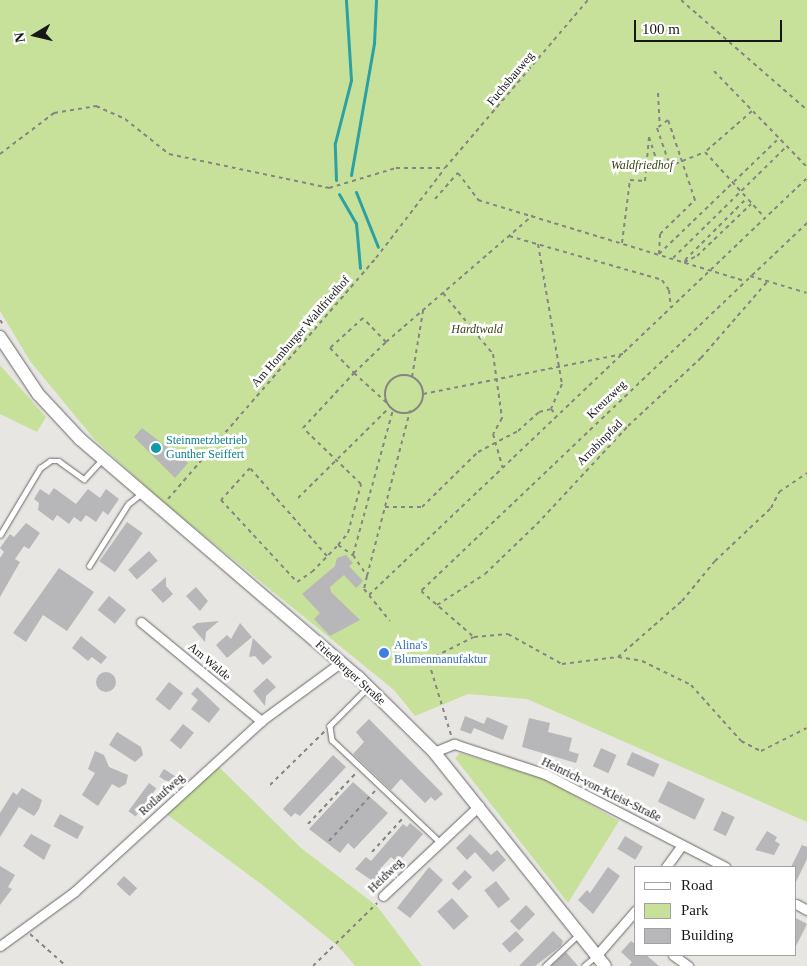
<!DOCTYPE html>
<meta charset="utf-8">
<style>
body{margin:0}
#map{position:relative;width:807px;height:966px;overflow:hidden;background:#e7e6e3;font-family:Georgia,serif}
div>[style]{position:absolute}
.green>*{inset:0;background:#c8e19a}
.stream>*{height:3px;margin:-1.5px;padding:0 1.5px;transform-origin:1.5px;border-radius:1.5px;background:#2da0a3}
.building>*{inset:0;background:#b7b6b9;transform-origin:0 0}
.round{border-radius:50%}
.path>*{height:2px;margin-top:-1px;transform-origin:0;background:repeating-linear-gradient(90deg,#868583 0 4px,transparent 0 8px)}
.path>.ring{margin:-1px;padding:0;box-sizing:content-box;background:none;border:2px solid #868583;border-radius:50%}
.roads{filter:drop-shadow(0 0 1px #686764) drop-shadow(0 0 1px #686764)}
.lane>*{height:4.5px;margin:-2.25px;padding:0 2.25px;transform-origin:2.25px;border-radius:2.25px;background:#fff}
.street>*{height:9px;margin:-4.5px;padding:0 4.5px;transform-origin:4.5px;border-radius:4.5px;background:#fff}
.secondary>*{height:12px;margin:-6px;padding:0 6px;transform-origin:6px;border-radius:6px;background:#fff}
.dots>*{width:14px;height:14px;translate:-50% -50%;box-sizing:border-box;border:2px solid #fff;border-radius:50%}
span{translate:-50% -50%;white-space:nowrap;text-align:center;line-height:1.15;-webkit-text-stroke:5px #fff;paint-order:stroke}
.street-label{font-size:12px;color:#171716}
.park-label{font-size:12px;color:#354410;font-style:italic}
.culture-label{font-size:12px;color:#0d838f}
.left{translate:0 -50%;text-align:left}
.shop-label{font-size:12px;color:#366cbe}
.legend{position:absolute;left:634px;top:866px;width:162px;height:90px;box-sizing:border-box;background:#fff;border:1px solid #a2a2a2;margin:0;padding:6px 9px;list-style:none;font-size:15px;color:#171716}
.legend li{display:flex;align-items:center;gap:10px;height:25px}
.legend b{width:25px;border:1px solid #a2a2a2}
.north{position:absolute;left:10px;top:10px;width:50px;height:50px;-webkit-text-stroke:4px #fff;paint-order:stroke;rotate:261deg;font-size:14px;font-weight:700;line-height:20px;text-align:center;color:#171716}
.north::after{content:'';display:block;margin:auto;width:18px;height:22px;background:#171716;clip-path:polygon(50% 0,100% 100%,50% 72%,0 100%)}
.scale{position:absolute;left:634px;top:20px;width:148px;height:22px;box-sizing:border-box;border:2px solid #171716;border-top:0;padding-left:6px;font-size:15px;line-height:18px;white-space:nowrap;color:#171716;-webkit-text-stroke:4px #fff;paint-order:stroke}
</style>
<div id="map">
<div class="green">
<i style="clip-path:polygon(0 0,807px 0,807px 822px,527px 699px,468px 694px,415px 716px,394px 690px,164px 503px,95px 440px,30px 361px,0 311px)"></i>
<i style="clip-path:polygon(0 365px,46px 417px,37px 432px,0 414px)"></i>
<i style="clip-path:polygon(460px 753px,545px 779px,619px 821px,568px 903px,455px 758px)"></i>
<i style="clip-path:polygon(218px 766px,301px 848px,377px 906px,422px 966px,355px 966px,338px 946px,265px 887px,165px 813px)"></i>
</div>
<div class="stream">
<i style="left:351px;top:175px;width:134px;rotate:-80.1deg"></i>
<i style="left:374px;top:43px;width:43px;rotate:-87.3deg"></i>
<i style="left:336px;top:180px;width:37px;rotate:-92deg"></i>
<i style="left:335px;top:143px;width:65px;rotate:-75.7deg"></i>
<i style="left:351px;top:80px;width:80px;rotate:-93.6deg"></i>
<i style="left:356px;top:192px;width:59px;rotate:68.2deg"></i>
<i style="left:339px;top:194px;width:34px;rotate:60deg"></i>
<i style="left:356px;top:223px;width:45px;rotate:84.9deg"></i>
</div>
<div class="building">
<i style="clip-path:polygon(142px 428px,188px 463px,175px 478px,134px 437px)"></i>
<i style="clip-path:polygon(54px 488px,76px 504px,88px 489px,100px 498px,106px 489px,119px 499px,108px 515px,103px 511px,96px 522px,86px 515px,81px 522px,74px 517px,69px 524px,57px 515px,53px 521px,38px 510px,39px 503px,34px 499px,40px 489px,49px 495px)"></i>
<i style="left:127px;top:522px;width:19px;height:48px;rotate:35deg"></i>
<i style="clip-path:polygon(26px 523px,40px 533px,29px 549px,24px 546px,15px 559px,20px 562px,0 597px,0 558px,4px 552px,0 548px,10px 534px,14px 537px)"></i>
<i style="left:149px;top:551px;width:13px;height:28px;rotate:48deg"></i>
<i style="clip-path:polygon(346px 555px,353px 563px,349px 566px,363px 581px,356px 588px,344px 575px,330px 587px,331px 592px,360px 620px,330px 636px,314px 619px,320px 613px,302px 594px,335px 566px,337px 558px)"></i>
<i style="clip-path:polygon(59px 568px,94px 592px,67px 631px,43px 615px,26px 642px,13px 633px)"></i>
<i style="clip-path:polygon(166px 577px,166px 586px,173px 594px,163px 603px,151px 590px)"></i>
<i style="clip-path:polygon(196px 587px,208px 601px,200px 611px,186px 596px)"></i>
<i style="left:109px;top:596px;width:22px;height:18px;rotate:39deg"></i>
<i style="clip-path:polygon(219px 621px,206px 632px,205px 642px,192px 627px,197px 623px)"></i>
<i style="clip-path:polygon(240px 623px,252px 637px,227px 658px,216px 645px,227px 635px,231px 639px)"></i>
<i style="clip-path:polygon(81px 636px,107px 657px,101px 664px,92px 657px,88px 661px,72px 648px)"></i>
<i style="clip-path:polygon(253px 638px,272px 657px,263px 665px,255px 656px,249px 657px)"></i>
<i class="round" style="left:96px;top:672px;width:20px;height:20px"></i>
<i style="clip-path:polygon(267px 678px,276px 687px,266px 696px,265px 706px,253px 691px)"></i>
<i style="left:169px;top:682px;width:18px;height:22px;rotate:38deg"></i>
<i style="clip-path:polygon(197px 687px,220px 709px,209px 723px,191px 709px,198px 700px,191px 694px)"></i>
<i style="clip-path:polygon(465px 716px,484px 724px,487px 717px,508px 726px,503px 740px,474px 728px,471px 734px,460px 730px)"></i>
<i style="clip-path:polygon(529px 718px,550px 723px,548px 732px,572px 738px,569px 751px,579px 754px,576px 763px,522px 747px)"></i>
<i style="clip-path:polygon(369px 719px,443px 794px,435px 801px,431px 797px,425px 803px,401px 779px,391px 790px,353px 754px,364px 742px,356px 732px)"></i>
<i style="left:183px;top:724px;width:14px;height:21px;rotate:39deg"></i>
<i style="clip-path:polygon(117px 732px,141px 747px,143px 755px,135px 762px,109px 745px)"></i>
<i style="left:601px;top:748px;width:17px;height:20px;rotate:24deg"></i>
<i style="clip-path:polygon(95px 751px,104px 755px,109px 767px,128px 775px,126px 784px,119px 788px,112px 784px,98px 806px,82px 795px,95px 773px,88px 769px)"></i>
<i style="left:632px;top:752px;width:30px;height:14px;rotate:24deg"></i>
<i style="clip-path:polygon(333px 755px,346px 767px,300px 816px,295px 813px,291px 817px,283px 809px)"></i>
<i style="left:164px;top:769px;width:17px;height:9px;rotate:33deg"></i>
<i style="left:668px;top:781px;width:41px;height:23px;rotate:26deg"></i>
<i style="clip-path:polygon(353px 782px,388px 813px,354px 849px,348px 843px,340px 853px,309px 829px)"></i>
<i style="left:149px;top:783px;width:9px;height:35px;rotate:36deg"></i>
<i style="clip-path:polygon(22px 788px,42px 800px,39px 809px,34px 816px,19px 807px,0 837px,0 813px,13px 792px,17px 795px)"></i>
<i style="left:722px;top:811px;width:14px;height:21px;rotate:25deg"></i>
<i style="left:60px;top:814px;width:27px;height:14px;rotate:28deg"></i>
<i style="clip-path:polygon(410px 823px,423px 834px,398px 863px,391px 857px,380px 869px,386px 875px,377px 884px,355px 869px,366px 857px,371px 861px,403px 824px,407px 827px)"></i>
<i style="clip-path:polygon(767px 831px,777px 837px,775px 841px,780px 844px,774px 855px,755px 850px)"></i>
<i style="clip-path:polygon(31px 834px,51px 845px,44px 860px,23px 846px)"></i>
<i style="clip-path:polygon(470px 834px,491px 855px,497px 850px,506px 860px,493px 872px,475px 852px,467px 860px,456px 848px)"></i>
<i style="left:625px;top:836px;width:21px;height:15px;rotate:31deg"></i>
<i style="clip-path:polygon(802px 845px,807px 847px,807px 859px,796px 882px,796px 867px,791px 867px)"></i>
<i style="clip-path:polygon(0 866px,15px 875px,8px 887px,12px 889px,0 905px)"></i>
<i style="clip-path:polygon(429px 867px,443px 880px,410px 918px,397px 908px)"></i>
<i style="clip-path:polygon(608px 867px,620px 876px,593px 914px,578px 900px,587px 890px,590px 893px)"></i>
<i style="left:465px;top:870px;width:10px;height:19px;rotate:45deg"></i>
<i style="left:124px;top:876px;width:18px;height:11px;rotate:43deg"></i>
<i style="left:496px;top:881px;width:23px;height:15px;rotate:52deg"></i>
<i style="left:452px;top:898px;width:25px;height:20px;rotate:48deg"></i>
<i style="left:526px;top:905px;width:13px;height:23px;rotate:45deg"></i>
<i style="clip-path:polygon(796px 918px,807px 924px,796px 946px)"></i>
<i style="left:516px;top:931px;width:12px;height:19px;rotate:48deg"></i>
<i style="clip-path:polygon(553px 931px,563px 941px,561px 946px,535px 966px,519px 966px)"></i>
<i style="clip-path:polygon(631px 941px,636px 945px,636px 955px,646px 955px,659px 966px,629px 966px,632px 962px,621px 952px)"></i>
<i style="clip-path:polygon(566px 952px,578px 966px,551px 966px)"></i>
</div>
<div class="path">
<i style="left:681px;top:0;width:167px;rotate:41.1deg"></i>
<i style="left:714px;top:71px;width:134px;rotate:45.9deg"></i>
<i style="left:658px;top:93px;width:33px;rotate:87deg"></i>
<i style="left:752px;top:111px;width:62px;rotate:138.9deg"></i>
<i style="left:705px;top:152px;width:89px;rotate:47.7deg"></i>
<i style="left:0;top:154px;width:68px;rotate:-37.2deg"></i>
<i style="left:54px;top:113px;width:43px;rotate:-9.5deg"></i>
<i style="left:96px;top:106px;width:32px;rotate:24deg"></i>
<i style="left:125px;top:119px;width:56px;rotate:38.5deg"></i>
<i style="left:169px;top:154px;width:164px;rotate:12deg"></i>
<i style="left:329px;top:188px;width:70px;rotate:-16.6deg"></i>
<i style="left:396px;top:168px;width:49px"></i>
<i style="left:435px;top:199px;width:35px;rotate:-49deg"></i>
<i style="left:458px;top:173px;width:34px;rotate:53deg"></i>
<i style="left:478px;top:200px;width:278px;rotate:16.9deg"></i>
<i style="left:807px;top:223px;width:533px;rotate:136.37deg"></i>
<i style="left:421px;top:591px;width:70px;rotate:41deg"></i>
<i style="left:474px;top:637px;width:34px;rotate:-5deg"></i>
<i style="left:508px;top:634px;width:62px;rotate:29.1deg"></i>
<i style="left:562px;top:664px;width:56px;rotate:-7.1deg"></i>
<i style="left:618px;top:657px;width:24px;rotate:9deg"></i>
<i style="left:642px;top:661px;width:55px;rotate:26.1deg"></i>
<i style="left:691px;top:685px;width:75px;rotate:48.2deg"></i>
<i style="left:741px;top:741px;width:22px;rotate:27deg"></i>
<i style="left:761px;top:751px;width:51px;rotate:-26.6deg"></i>
<i style="left:509px;top:236px;width:159px;rotate:16deg"></i>
<i style="left:662px;top:280px;width:12px;rotate:55deg"></i>
<i style="left:669px;top:290px;width:18px;rotate:84deg"></i>
<i style="left:622px;top:243px;width:64px;rotate:-82.8deg"></i>
<i style="left:630px;top:180px;width:15px;rotate:4deg"></i>
<i style="left:645px;top:181px;width:44px;rotate:-84.8deg"></i>
<i style="left:649px;top:137px;width:35px;rotate:72deg"></i>
<i style="left:660px;top:170px;width:48px;rotate:-21.8deg"></i>
<i style="left:538px;top:244px;width:142px;rotate:80.3deg"></i>
<i style="left:562px;top:384px;width:27px;rotate:114deg"></i>
<i style="left:551px;top:409px;width:9px;rotate:49deg"></i>
<i style="left:659px;top:254px;width:20px;rotate:-87deg"></i>
<i style="left:660px;top:234px;width:49px;rotate:-44.2deg"></i>
<i style="left:695px;top:200px;width:84px;rotate:-108.6deg"></i>
<i style="left:668px;top:120px;width:14px;rotate:144deg"></i>
<i style="left:657px;top:128px;width:40px;rotate:71.1deg"></i>
<i style="left:659px;top:254px;width:167px;rotate:-44deg"></i>
<i style="left:673px;top:258px;width:160px;rotate:-44.5deg"></i>
<i style="left:685px;top:260px;width:88px;rotate:-45deg"></i>
<i style="left:684px;top:262px;width:14px;rotate:-25deg"></i>
<i style="left:697px;top:256px;width:75px;rotate:-43.9deg"></i>
<i style="left:750px;top:276px;width:59px;rotate:16.6deg"></i>
<i style="left:443px;top:293px;width:79px;rotate:50.7deg"></i>
<i style="left:493px;top:354px;width:65px;rotate:82deg"></i>
<i style="left:502px;top:418px;width:18px;rotate:119deg"></i>
<i style="left:493px;top:434px;width:35px;rotate:74deg"></i>
<i style="left:0;top:320px;width:7px;rotate:56deg"></i>
<i style="left:386px;top:342px;width:194px;rotate:-40.8deg"></i>
<i class="ring" style="left:385px;top:375px;width:36px;height:36px"></i>
<i style="left:412px;top:377px;width:67px;rotate:-80.5deg"></i>
<i style="left:423px;top:394px;width:204px;rotate:-11.3deg"></i>
<i style="left:298px;top:498px;width:129px;rotate:-44.7deg"></i>
<i style="left:168px;top:499px;width:318px;rotate:-49.2deg"></i>
<i style="left:376px;top:258px;width:113px;rotate:-52.5deg"></i>
<i style="left:445px;top:168px;width:221px;rotate:-49.6deg"></i>
<i style="left:385px;top:507px;width:37px"></i>
<i style="left:422px;top:507px;width:78px;rotate:-44.5deg"></i>
<i style="left:478px;top:452px;width:45px;rotate:-27.7deg"></i>
<i style="left:518px;top:431px;width:28px;rotate:-42deg"></i>
<i style="left:539px;top:412px;width:12px;rotate:-14deg"></i>
<i style="left:338px;top:545px;width:16px;rotate:-50deg"></i>
<i style="left:348px;top:533px;width:51px;rotate:-75.1deg"></i>
<i style="left:361px;top:484px;width:81px;rotate:-136deg"></i>
<i style="left:303px;top:428px;width:75px;rotate:-47.2deg"></i>
<i style="left:354px;top:373px;width:45px;rotate:-44.1deg"></i>
<i style="left:386px;top:342px;width:33px;rotate:-134deg"></i>
<i style="left:363px;top:318px;width:45px;rotate:137.7deg"></i>
<i style="left:330px;top:348px;width:35px;rotate:46deg"></i>
<i style="left:354px;top:373px;width:45px;rotate:42.3deg"></i>
<i style="left:353px;top:555px;width:150px;rotate:-74.6deg"></i>
<i style="left:327px;top:556px;width:117px;rotate:-131.2deg"></i>
<i style="left:250px;top:468px;width:43px;rotate:132.2deg"></i>
<i style="left:221px;top:500px;width:112px;rotate:47.2deg"></i>
<i style="left:297px;top:582px;width:18px;rotate:-34deg"></i>
<i style="left:312px;top:572px;width:37px;rotate:-46deg"></i>
<i style="left:338px;top:545px;width:18px;rotate:34deg"></i>
<i style="left:353px;top:555px;width:25px;rotate:56deg"></i>
<i style="left:367px;top:576px;width:13px;rotate:103deg"></i>
<i style="left:364px;top:589px;width:41px;rotate:50.9deg"></i>
<i style="left:367px;top:576px;width:171px;rotate:-75.4deg"></i>
<i style="left:369px;top:595px;width:605px;rotate:-43.59deg"></i>
<i style="left:437px;top:605px;width:57px;rotate:-32.9deg"></i>
<i style="left:485px;top:574px;width:72px;rotate:-43.9deg"></i>
<i style="left:537px;top:524px;width:134px;rotate:-47.1deg"></i>
<i style="left:628px;top:426px;width:100px;rotate:-43deg"></i>
<i style="left:701px;top:358px;width:102px;rotate:-49deg"></i>
<i style="left:618px;top:657px;width:85px;rotate:-41.2deg"></i>
<i style="left:682px;top:601px;width:52px;rotate:-50.5deg"></i>
<i style="left:715px;top:561px;width:77px;rotate:-43.4deg"></i>
<i style="left:771px;top:508px;width:18px;rotate:-63deg"></i>
<i style="left:779px;top:492px;width:34px;rotate:-34deg"></i>
<i style="left:451px;top:735px;width:78px;rotate:-107deg"></i>
<i style="left:428px;top:660px;width:51px;rotate:-26.6deg"></i>
<i style="left:270px;top:785px;width:77px;rotate:-44.5deg"></i>
<i style="left:308px;top:824px;width:70px;rotate:-46.7deg"></i>
<i style="left:329px;top:841px;width:68px;rotate:-47.4deg"></i>
<i style="left:372px;top:852px;width:47px;rotate:-47.6deg"></i>
<i style="left:30px;top:934px;width:48px;rotate:41.6deg"></i>
<i style="left:313px;top:966px;width:90px;rotate:-44.5deg"></i>
</div>
<div class="roads">
<div class="lane">
<i style="left:0;top:535px;width:78px;rotate:-59.2deg"></i>
<i style="left:40px;top:468px;width:12px;rotate:-35deg"></i>
<i style="left:50px;top:461px;width:9px"></i>
<i style="left:59px;top:461px;width:31px;rotate:36deg"></i>
<i style="left:84px;top:479px;width:26px;rotate:-47deg"></i>
<i style="left:89px;top:566px;width:73px;rotate:-57.8deg"></i>
<i style="left:128px;top:504px;width:16px;rotate:-38deg"></i>
<i style="left:368px;top:688px;width:54px;rotate:135deg"></i>
<i style="left:330px;top:726px;width:14px;rotate:82deg"></i>
<i style="left:332px;top:740px;width:149px;rotate:43.4deg"></i>
<i style="left:545px;top:966px;width:45px;rotate:-43.2deg"></i>
<i style="left:584px;top:966px;width:16px;rotate:-40deg"></i>
</div>
<div class="street">
<i style="left:141px;top:622px;width:156px;rotate:39.5deg"></i>
<i style="left:434px;top:752px;width:22px;rotate:-22deg"></i>
<i style="left:454px;top:744px;width:96px;rotate:18.2deg"></i>
<i style="left:545px;top:774px;width:203px;rotate:27.3deg"></i>
<i style="left:666px;top:867px;width:27px;rotate:-54deg"></i>
<i style="left:383px;top:896px;width:132px;rotate:-43.2deg"></i>
<i style="left:796px;top:904px;width:13px;rotate:29deg"></i>
<i style="left:0;top:946px;width:92px;rotate:-36.1deg"></i>
<i style="left:74px;top:892px;width:253px;rotate:-42.4deg"></i>
<i style="left:261px;top:721px;width:98px;rotate:-36.3deg"></i>
<i style="left:673px;top:955px;width:19px;rotate:36deg"></i>
<i style="left:596px;top:956px;width:61px;rotate:-49deg"></i>
</div>
<div class="secondary">
<i style="left:0;top:337px;width:69px;rotate:56.3deg"></i>
<i style="left:38px;top:394px;width:62px;rotate:47deg"></i>
<i style="left:80px;top:439px;width:366px;rotate:40.6deg"></i>
<i style="left:358px;top:677px;width:107px;rotate:44.6deg"></i>
<i style="left:434px;top:752px;width:274px;rotate:51.4deg"></i>
</div>
</div>
<div class="dots">
<i style="left:156px;top:448px;background:#0f9aa8"></i>
<i style="left:384px;top:653px;background:#3f7fe0"></i>
</div>
<div class="street-label">
<span style="left:511px;top:79px;rotate:-50deg">Fuchsbauweg</span>
<span style="left:301px;top:332px;rotate:-49deg">Am Homburger Waldfriedhof</span>
<span style="left:607px;top:400px;rotate:-44deg">Kreuzweg</span>
<span style="left:600px;top:443px;rotate:-45deg">Arrabinpfad</span>
<span style="left:209px;top:662px;rotate:40deg">Am Walde</span>
<span style="left:350px;top:673px;rotate:42deg">Friedberger Straße</span>
<span style="left:601px;top:790px;rotate:26deg">Heinrich-von-Kleist-Straße</span>
<span style="left:162px;top:795px;rotate:-42deg">Rotlaufweg</span>
<span style="left:386px;top:876px;rotate:-44deg">Heidweg</span>
</div>
<div class="park-label">
<span style="left:642px;top:166px">Waldfriedhof</span>
<span style="left:477px;top:330px">Hardtwald</span>
</div>
<div class="culture-label">
<span class="left" style="left:166px;top:448px">Steinmetzbetrieb<br>Gunther Seiffert</span>
</div>
<div class="shop-label">
<span class="left" style="left:394px;top:653px">Alina's<br>Blumenmanufaktur</span>
</div>
<ul class="legend">
<li><b style="height:6px;background:#fff"></b>Road</li>
<li><b style="height:14px;background:#c8e19a"></b>Park</li>
<li><b style="height:14px;background:#b7b6b9"></b>Building</li>
</ul>
<div class="north">N</div>
<div class="scale">100 m</div>
</div>
